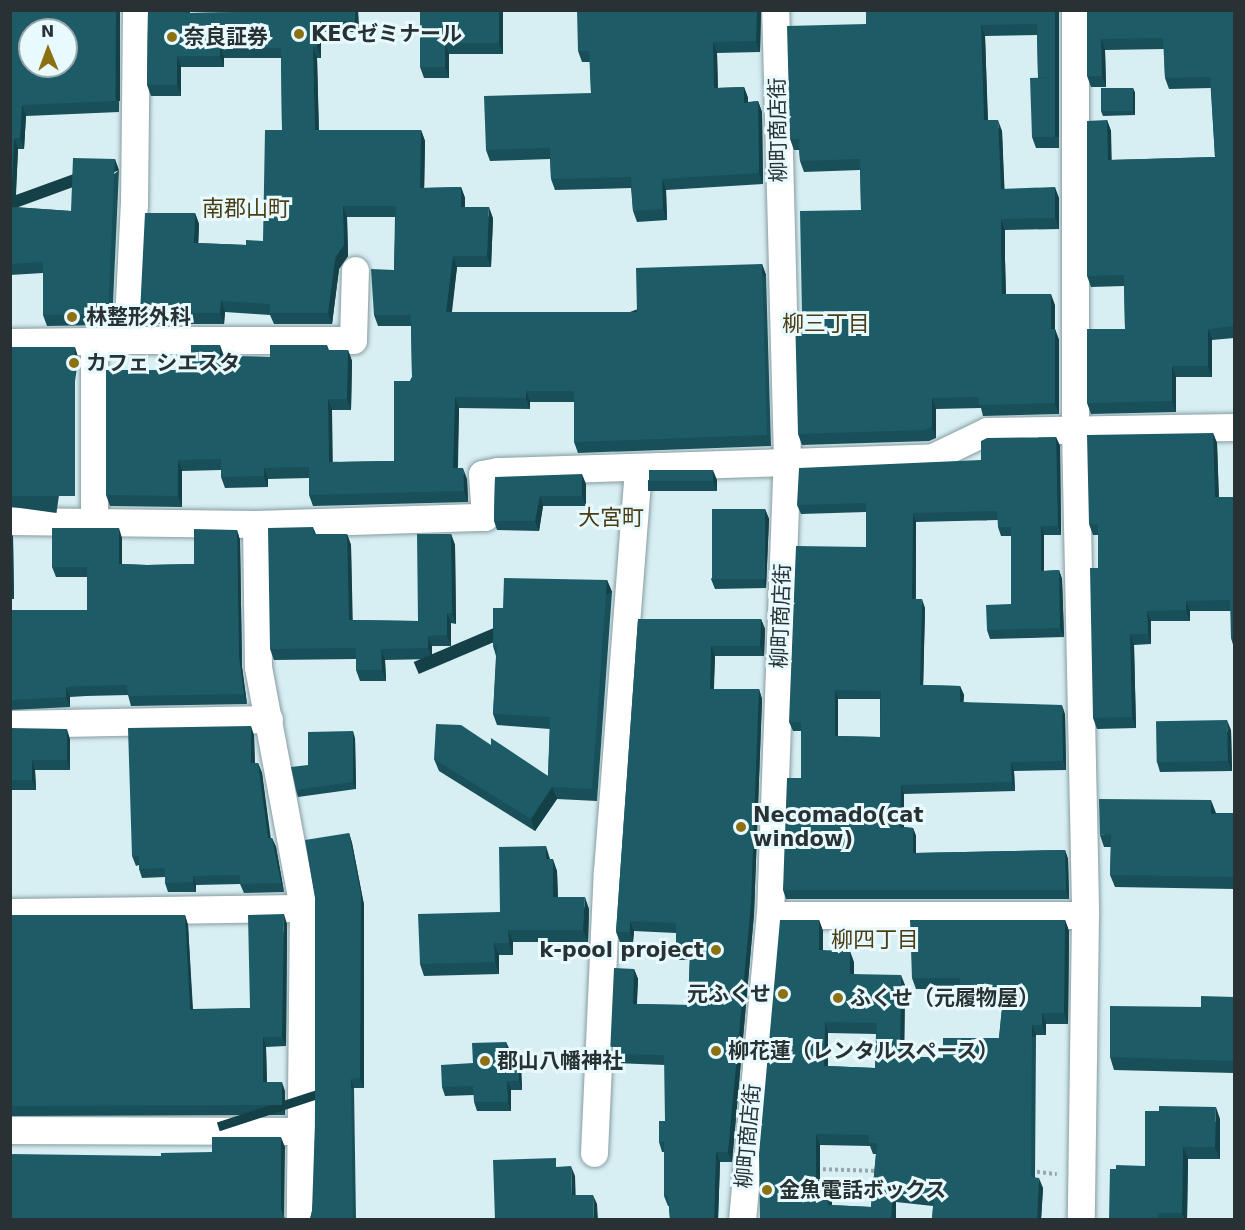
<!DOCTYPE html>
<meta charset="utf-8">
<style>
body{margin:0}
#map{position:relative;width:1245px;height:1230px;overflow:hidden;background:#d7eef3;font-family:"DejaVu Sans","Noto Sans JP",sans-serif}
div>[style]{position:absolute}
.path>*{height:4px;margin-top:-2px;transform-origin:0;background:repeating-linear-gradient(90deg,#96a7ab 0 3px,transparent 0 6px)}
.roads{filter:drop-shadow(0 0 2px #869ca0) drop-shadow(0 0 2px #869ca0)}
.street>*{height:27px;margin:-13.5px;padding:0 13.5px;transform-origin:13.5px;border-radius:13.5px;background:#fff}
.wall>*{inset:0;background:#194f59;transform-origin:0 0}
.shaded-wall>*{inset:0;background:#144048;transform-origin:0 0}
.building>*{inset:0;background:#1d5c67;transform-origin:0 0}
.dots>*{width:16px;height:16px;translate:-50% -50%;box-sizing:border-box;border:3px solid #e8fafe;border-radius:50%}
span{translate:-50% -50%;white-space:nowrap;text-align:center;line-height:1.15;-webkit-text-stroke:6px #e8fafe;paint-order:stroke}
.poi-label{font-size:21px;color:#283133;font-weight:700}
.left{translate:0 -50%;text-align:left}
.right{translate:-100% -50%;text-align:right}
.street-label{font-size:21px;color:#283133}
.neighbourhood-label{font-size:22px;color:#4b3d15}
.frame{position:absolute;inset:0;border:12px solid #283133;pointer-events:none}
.north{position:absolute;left:18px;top:18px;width:60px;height:60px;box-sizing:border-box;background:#e8fafe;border:2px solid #9baaad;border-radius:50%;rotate:359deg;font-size:16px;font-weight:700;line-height:24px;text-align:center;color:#283133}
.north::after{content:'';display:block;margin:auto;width:21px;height:27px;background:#8c7114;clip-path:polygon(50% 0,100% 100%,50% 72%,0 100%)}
</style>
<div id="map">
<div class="path">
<i style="left:817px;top:1169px;width:62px;rotate:1.8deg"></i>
<i style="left:1031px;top:1171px;width:26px;rotate:7deg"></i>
</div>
<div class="roads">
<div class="street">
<i style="left:1075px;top:10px;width:419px;rotate:90deg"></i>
<i style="left:1075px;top:429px;width:486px;rotate:88.8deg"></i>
<i style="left:1085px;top:915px;width:305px;rotate:90.8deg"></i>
<i style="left:127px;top:340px;width:226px"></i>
<i style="left:353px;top:340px;width:70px;rotate:-88.4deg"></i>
<i style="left:10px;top:342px;width:84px;rotate:-0.7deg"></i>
<i style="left:10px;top:521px;width:246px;rotate:0.7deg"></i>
<i style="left:256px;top:524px;width:229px;rotate:-1.8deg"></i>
<i style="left:485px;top:517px;width:43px;rotate:-94deg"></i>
<i style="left:482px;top:474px;width:16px;rotate:-11deg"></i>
<i style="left:498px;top:471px;width:435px;rotate:-1.8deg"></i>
<i style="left:933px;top:457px;width:60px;rotate:-25.7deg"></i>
<i style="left:987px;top:431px;width:247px;rotate:-0.9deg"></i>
<i style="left:94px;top:522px;width:181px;rotate:-90deg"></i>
<i style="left:94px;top:341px;width:33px;rotate:-2deg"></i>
<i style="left:127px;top:340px;width:136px;rotate:-87.1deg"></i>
<i style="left:134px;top:204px;width:194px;rotate:-89.4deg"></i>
<i style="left:256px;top:524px;width:143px;rotate:89.2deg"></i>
<i style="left:258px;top:667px;width:245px;rotate:79.4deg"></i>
<i style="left:303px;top:908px;width:312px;rotate:90.6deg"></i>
<i style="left:10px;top:724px;width:259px;rotate:-1.1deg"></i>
<i style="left:10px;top:912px;width:293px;rotate:-0.8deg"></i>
<i style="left:770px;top:915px;width:315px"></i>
<i style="left:10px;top:1130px;width:293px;rotate:0.2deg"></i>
<i style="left:594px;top:1153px;width:282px;rotate:-87.4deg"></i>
<i style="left:607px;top:871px;width:404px;rotate:-85.6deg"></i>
<i style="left:742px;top:1220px;width:306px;rotate:-84.8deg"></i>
<i style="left:770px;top:915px;width:455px;rotate:-87.9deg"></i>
<i style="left:787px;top:460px;width:450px;rotate:-91.5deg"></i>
</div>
</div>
<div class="wall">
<i style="clip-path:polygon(10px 10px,120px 10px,119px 112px,26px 116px,24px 149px,18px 149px,15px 207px,71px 211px,119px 170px,112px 325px,47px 326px,43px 315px,43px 273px,10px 275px)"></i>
<i style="clip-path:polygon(148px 10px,190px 10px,190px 13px,358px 10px,359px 32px,321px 32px,321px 58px,317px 58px,319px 130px,421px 130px,425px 141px,424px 188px,461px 187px,465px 198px,465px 207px,493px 218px,491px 267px,457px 267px,452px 312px,637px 312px,762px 264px,766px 275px,771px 446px,578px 453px,574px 442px,574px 402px,530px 402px,530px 409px,459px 408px,458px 468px,467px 479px,468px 502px,313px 506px,309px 495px,309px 478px,268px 479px,268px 487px,225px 488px,221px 477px,221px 470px,182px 471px,182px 507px,110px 506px,106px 495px,191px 370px,224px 356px,270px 357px,327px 345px,329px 350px,348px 350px,352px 361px,351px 410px,332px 410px,332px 462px,394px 461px,410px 381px,412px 377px,411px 326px,378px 326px,374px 315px,394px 270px,395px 217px,347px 217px,348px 256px,339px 269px,332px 324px,274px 324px,270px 315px,225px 312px,224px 324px,144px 324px,140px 313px,195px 213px,199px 224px,198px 243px,246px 245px,263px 241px,282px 130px,281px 58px,224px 58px,224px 67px,181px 67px,181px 96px,151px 96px,147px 85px)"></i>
<i style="clip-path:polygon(420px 10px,503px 10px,503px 54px,449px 54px,449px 78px,424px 78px,420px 67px)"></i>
<i style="clip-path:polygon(761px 10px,760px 52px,717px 53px,718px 88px,744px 87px,748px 98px,748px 102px,758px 101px,762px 112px,763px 184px,666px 190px,667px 220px,637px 222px,633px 211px,631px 188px,555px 190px,551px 179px,550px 159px,490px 161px,486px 150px,591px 93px,590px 62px,582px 62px,578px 51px)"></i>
<i style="clip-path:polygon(866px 10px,1059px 10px,1059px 148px,1036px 148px,1032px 137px,1038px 77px,1037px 35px,985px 36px,988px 120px,1002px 131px,1004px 189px,1059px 198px,1059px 229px,1005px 230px,1005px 259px,1006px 294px,1055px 305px,1055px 329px,1059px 340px,1059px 414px,983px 416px,981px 408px,936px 409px,936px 438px,929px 441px,802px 445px,798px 434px,802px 314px,861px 210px,860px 170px,804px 172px,800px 161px,799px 150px,794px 150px,790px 139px,866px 24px)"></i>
<i style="clip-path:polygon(1087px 10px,1234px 10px,1234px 338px,1212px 340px,1212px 377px,1176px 377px,1176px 412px,1091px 414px,1087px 403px,1125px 329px,1124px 286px,1091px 287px,1087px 276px,1107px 120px,1111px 131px,1111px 160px,1215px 157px,1211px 88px,1169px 89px,1165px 78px,1164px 49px,1105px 50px,1106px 87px,1091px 87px,1087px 76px)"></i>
<i style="clip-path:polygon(1133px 88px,1135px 93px,1135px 115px,1103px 116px,1101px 111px)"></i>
<i style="left:10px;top:348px;width:69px;height:157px;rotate:8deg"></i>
<i style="clip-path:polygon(1213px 433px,1217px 443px,1219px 497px,1234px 497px,1234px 648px,1231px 638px,1231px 611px,1190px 611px,1190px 621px,1151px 621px,1151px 644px,1134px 645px,1136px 728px,1097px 729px,1093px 718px,1098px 568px,1098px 535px,1093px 535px,1089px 524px)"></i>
<i style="clip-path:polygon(evenodd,1056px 437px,1060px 446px,1061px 535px,1044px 535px,1044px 571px,1059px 570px,1062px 579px,1064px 637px,990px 639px,987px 630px,1011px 604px,1011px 536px,1001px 536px,998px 527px,998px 520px,916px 522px,916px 599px,925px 608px,923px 685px,960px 686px,964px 695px,963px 702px,1065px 714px,1066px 770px,1014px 771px,1015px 791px,904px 794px,904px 827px,913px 828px,916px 836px,916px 853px,1065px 850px,1068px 859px,1069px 899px,786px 899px,783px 890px,801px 778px,801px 731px,793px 731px,789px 722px,866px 547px,866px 512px,801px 514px,797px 505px,981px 460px,1056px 437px,838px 699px,880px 699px,880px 737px,838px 736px,838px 699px)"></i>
<i style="clip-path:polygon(495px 477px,586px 484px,586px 506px,543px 506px,539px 531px,497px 530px,494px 521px)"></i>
<i style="left:717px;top:480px;width:11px;height:69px;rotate:90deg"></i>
<i style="clip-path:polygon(765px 509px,769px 519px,766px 588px,715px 589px,711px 579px)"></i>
<i style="clip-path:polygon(313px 527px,316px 534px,347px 534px,351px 545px,352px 620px,418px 621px,451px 534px,455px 545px,456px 624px,451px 623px,451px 646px,432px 646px,432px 659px,385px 660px,386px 681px,360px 681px,356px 670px,356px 659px,274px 660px,270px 649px)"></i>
<i style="clip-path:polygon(10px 530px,13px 537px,14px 599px,10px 599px)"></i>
<i style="clip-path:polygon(237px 530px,240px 540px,242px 667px,247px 704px,131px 706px,128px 695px,86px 696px,70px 697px,70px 707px,10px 710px,10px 610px,87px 610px,87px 577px,56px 577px,52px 567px,122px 538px,122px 564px,147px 565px,194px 564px)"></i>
<i style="clip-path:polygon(607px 580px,612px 592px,597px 801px,557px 799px,535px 831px,439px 771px,434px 759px,491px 745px,548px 776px,550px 729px,497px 725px,493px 714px,496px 656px,493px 646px,503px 608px)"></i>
<i style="clip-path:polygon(638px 619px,761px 619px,765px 629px,764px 656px,715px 656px,714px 689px,759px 689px,762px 699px,754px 914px,732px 1162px,720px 1162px,718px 1220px,670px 1220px,669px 1206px,668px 1206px,664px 1196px,664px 1152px,662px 1152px,659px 1142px,665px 1121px,665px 1065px,614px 1063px,610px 1054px,634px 969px,638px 979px,637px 1004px,688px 1005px,690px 960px,679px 960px,676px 950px,676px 933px,634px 931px,633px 942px,620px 942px,616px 932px)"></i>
<i style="clip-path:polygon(10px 728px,70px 739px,70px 770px,35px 770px,36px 790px,10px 790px)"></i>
<i style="clip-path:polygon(1231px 730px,1232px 771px,1160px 772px,1157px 762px)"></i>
<i style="clip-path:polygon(254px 735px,255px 763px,258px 763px,262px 773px,270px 838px,272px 838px,276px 847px,284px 892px,244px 893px,240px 884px,196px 885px,196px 892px,168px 892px,165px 883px,165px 877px,142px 878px,139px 869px,139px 865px,136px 866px,132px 856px)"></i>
<i style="clip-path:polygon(355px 738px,356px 789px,298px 797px,296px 790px,308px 765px)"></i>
<i style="clip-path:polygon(1216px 813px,1234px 813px,1234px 889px,1115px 887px,1110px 875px,1111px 847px,1104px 847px,1100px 835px)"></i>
<i style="clip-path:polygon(349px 833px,352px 843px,364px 905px,364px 1088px,354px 1088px,356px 1220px,308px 1220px,310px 1219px,312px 1211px)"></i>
<i style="clip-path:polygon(550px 859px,557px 871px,558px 897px,589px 909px,588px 942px,513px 942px,513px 955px,499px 955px,499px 974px,424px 976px,420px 964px,500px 912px)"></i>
<i style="clip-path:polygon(10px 915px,185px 915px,188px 925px,193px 1009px,250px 1008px,287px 924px,286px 1046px,266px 1047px,267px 1082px,285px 1091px,285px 1115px,10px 1116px)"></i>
<i style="clip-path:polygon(evenodd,819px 920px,823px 931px,823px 950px,854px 962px,854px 974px,905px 985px,904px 1056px,943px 1058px,999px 1038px,1002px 1008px,964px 1004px,960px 993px,960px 989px,916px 989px,912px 978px,1065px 920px,1069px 931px,1068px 1024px,1046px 1024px,1046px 1035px,1036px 1035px,1035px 1177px,1043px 1188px,1041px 1220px,932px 1220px,933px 1206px,896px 1202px,896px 1220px,760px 1220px,819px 920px,828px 1033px,876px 1034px,875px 1068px,828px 1066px,828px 1033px,819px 920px,820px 1145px,870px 1146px,873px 1154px,876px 1154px,871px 1207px,832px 1205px,832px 1198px,828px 1187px,820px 1187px,820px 1145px)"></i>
<i style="clip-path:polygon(1234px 997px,1234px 1073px,1114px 1070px,1110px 1057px,1201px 1007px)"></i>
<i style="clip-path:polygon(506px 1042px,510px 1051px,510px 1057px,521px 1066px,522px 1090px,511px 1090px,511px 1111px,477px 1111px,474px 1102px,474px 1095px,445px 1096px,442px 1087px,473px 1063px)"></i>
<i style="clip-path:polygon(1220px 1119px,1220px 1159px,1188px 1159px,1187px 1220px,1109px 1220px,1145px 1166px)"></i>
</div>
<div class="shaded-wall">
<i style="left:116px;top:10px;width:4px;height:91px"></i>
<i style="clip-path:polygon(355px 10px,358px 10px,359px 32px,355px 21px)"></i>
<i style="clip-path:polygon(499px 10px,503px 10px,503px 54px,499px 43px)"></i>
<i style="clip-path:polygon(757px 10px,761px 10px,760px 52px,756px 41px)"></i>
<i style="left:1055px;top:10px;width:4px;height:127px"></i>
<i style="clip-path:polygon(317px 21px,321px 32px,321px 58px,317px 47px)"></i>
<i style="clip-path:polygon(981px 25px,985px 36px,988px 131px,984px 120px)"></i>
<i style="clip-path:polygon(1101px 39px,1105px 50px,1106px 87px,1102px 76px)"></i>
<i style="clip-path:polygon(713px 42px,717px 53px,718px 99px,714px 88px)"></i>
<i style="clip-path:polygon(445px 43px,449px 54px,449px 78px,445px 67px)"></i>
<i style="clip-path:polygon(220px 47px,224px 58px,224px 67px,220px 56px)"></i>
<i style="clip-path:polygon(313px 47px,317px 58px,319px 141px,315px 130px)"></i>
<i style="clip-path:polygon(177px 56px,181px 67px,181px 96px,177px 85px)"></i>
<i style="clip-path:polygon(744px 87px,748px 98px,748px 114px,744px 103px)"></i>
<i style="clip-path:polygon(1133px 88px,1135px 93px,1135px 115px,1133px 111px)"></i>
<i style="clip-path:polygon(758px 101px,762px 112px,763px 184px,759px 173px)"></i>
<i style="clip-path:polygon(22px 105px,26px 116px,24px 149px,20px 138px)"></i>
<i style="clip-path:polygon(998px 120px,1002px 131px,1005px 200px,1001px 189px)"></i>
<i style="clip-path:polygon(1107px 120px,1111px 131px,1112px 171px,1108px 160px)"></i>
<i style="clip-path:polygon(421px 130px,425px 141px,424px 199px,420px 188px)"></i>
<i style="clip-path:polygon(14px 138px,18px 149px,15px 218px,11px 207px)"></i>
<i style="left:115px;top:159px;width:12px;height:155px;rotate:70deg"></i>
<i style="clip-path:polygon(662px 179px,666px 190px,667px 220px,663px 209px)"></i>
<i style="clip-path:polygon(461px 187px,465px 198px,465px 218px,461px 207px)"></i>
<i style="clip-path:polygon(1055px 187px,1059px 198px,1059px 229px,1055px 218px)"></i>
<i style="clip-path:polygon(343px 206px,347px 217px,348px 256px,339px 269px,332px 324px,328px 313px)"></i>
<i style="clip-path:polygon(489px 207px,493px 218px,491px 267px,487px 256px)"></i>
<i style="clip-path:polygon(195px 213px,199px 224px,198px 254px,194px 243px)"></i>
<i style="clip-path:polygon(1001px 219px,1005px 230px,1005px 259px,1006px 305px,1002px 294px,1001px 248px)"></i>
<i style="clip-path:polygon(453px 256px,457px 267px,450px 323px,446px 312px)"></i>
<i style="left:762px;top:264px;width:12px;height:171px;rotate:70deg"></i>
<i style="clip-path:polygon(1051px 294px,1055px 305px,1055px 340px,1051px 329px)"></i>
<i style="clip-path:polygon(221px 301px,225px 312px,224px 324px,220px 313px)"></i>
<i style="clip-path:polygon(1055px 329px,1059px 340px,1059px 414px,1055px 403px)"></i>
<i style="clip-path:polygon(1208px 329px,1212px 340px,1212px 377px,1208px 366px)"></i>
<i style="clip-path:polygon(220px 345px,224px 356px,224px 367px,220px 356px)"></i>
<i style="left:75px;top:347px;width:10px;height:149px;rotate:73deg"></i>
<i style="clip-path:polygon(348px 350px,352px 361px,351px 410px,347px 399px)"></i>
<i style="clip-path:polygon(1172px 366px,1176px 377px,1176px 412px,1172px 401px)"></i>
<i style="clip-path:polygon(526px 391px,530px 402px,530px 409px,526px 398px)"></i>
<i style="clip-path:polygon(455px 397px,459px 408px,457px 479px,453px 468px)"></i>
<i style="clip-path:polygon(932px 398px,936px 409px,936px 438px,932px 427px)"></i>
<i style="clip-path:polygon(328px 399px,332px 410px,333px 473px,329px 462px)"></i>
<i style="clip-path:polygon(1213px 433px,1217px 443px,1219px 508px,1215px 497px)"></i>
<i style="clip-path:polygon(1056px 437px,1060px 446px,1061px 535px,1058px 526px)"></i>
<i style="clip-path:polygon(178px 460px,182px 471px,182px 507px,178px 496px)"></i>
<i style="clip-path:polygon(264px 468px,268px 479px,268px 487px,264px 476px)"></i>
<i style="clip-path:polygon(463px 468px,467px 479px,468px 502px,464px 491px)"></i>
<i style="clip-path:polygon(713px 470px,717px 480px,717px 491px,713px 481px)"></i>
<i style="clip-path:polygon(582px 474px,586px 484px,586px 506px,582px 496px)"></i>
<i style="clip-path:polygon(540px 496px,543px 506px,539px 531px,535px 521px)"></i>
<i style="clip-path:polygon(765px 509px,769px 519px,766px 588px,763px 578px)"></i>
<i style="clip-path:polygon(913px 513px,916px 522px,915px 608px,912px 599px)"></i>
<i style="clip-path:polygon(1041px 526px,1044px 535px,1044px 580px,1041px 571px)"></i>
<i style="clip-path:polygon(119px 528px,122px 538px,122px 574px,119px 564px)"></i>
<i style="clip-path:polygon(10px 530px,13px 537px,14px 599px,10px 591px)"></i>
<i style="clip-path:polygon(237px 530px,240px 540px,242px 667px,247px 704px,244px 694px,239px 657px)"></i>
<i style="clip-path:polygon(347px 534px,351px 545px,353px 631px,349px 620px)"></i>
<i style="clip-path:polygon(451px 534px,455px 545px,456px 624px,452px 613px)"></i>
<i style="clip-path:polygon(1059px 570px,1062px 579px,1064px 637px,1060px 628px)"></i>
<i style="left:607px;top:580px;width:13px;height:210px;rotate:67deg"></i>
<i style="clip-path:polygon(922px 599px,925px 608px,923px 694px,920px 685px)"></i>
<i style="clip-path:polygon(1186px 601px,1190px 611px,1190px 621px,1186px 610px)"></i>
<i style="clip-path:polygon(1147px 611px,1151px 621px,1151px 644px,1148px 634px)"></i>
<i style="clip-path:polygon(447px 613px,451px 623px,451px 646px,447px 635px)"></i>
<i style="clip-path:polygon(761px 619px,765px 629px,764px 656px,760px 646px)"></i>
<i style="clip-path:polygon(1130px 634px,1134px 645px,1136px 728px,1132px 717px)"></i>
<i style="clip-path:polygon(428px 636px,432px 646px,432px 659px,428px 648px)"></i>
<i style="clip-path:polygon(711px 646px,715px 656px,713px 698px,710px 689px)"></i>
<i style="clip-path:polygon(381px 649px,385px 660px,386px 681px,382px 670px)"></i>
<i style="clip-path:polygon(960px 686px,964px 695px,963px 711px,960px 702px)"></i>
<i style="clip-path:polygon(66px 687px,70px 697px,70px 707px,66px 697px)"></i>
<i style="clip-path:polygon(759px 689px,762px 699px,754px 914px,732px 1162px,728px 1152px)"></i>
<i style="clip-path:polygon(835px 690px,838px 699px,838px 745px,835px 736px)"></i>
<i style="clip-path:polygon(1062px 705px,1065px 714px,1066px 770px,1063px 761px)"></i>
<i style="clip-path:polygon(1227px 720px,1231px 730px,1232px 771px,1228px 761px)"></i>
<i style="clip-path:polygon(251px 726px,254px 735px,255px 773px,251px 763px)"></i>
<i style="clip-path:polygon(67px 729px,70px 739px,70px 770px,67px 760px)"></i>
<i style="clip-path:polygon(353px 731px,355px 738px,356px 789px,353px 782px)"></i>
<i style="clip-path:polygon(32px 760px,35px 770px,36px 790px,32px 780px)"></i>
<i style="clip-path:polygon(1011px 762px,1014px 771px,1015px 791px,1012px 782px)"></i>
<i style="clip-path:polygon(258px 763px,262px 773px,272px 847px,268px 838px)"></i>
<i style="clip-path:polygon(901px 785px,904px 794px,904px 836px,900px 827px)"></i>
<i style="clip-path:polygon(552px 787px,557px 799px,535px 831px,531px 819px)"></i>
<i style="clip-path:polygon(1211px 800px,1216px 813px,1216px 826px,1211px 814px)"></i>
<i style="clip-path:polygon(913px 828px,916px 836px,916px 862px,913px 853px)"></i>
<i style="clip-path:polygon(349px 833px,352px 843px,364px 905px,364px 1088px,360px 1078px)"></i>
<i style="clip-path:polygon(272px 838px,276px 847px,284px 892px,281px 883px)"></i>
<i style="clip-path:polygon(546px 846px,550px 859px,546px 859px)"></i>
<i style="clip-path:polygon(1065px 850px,1068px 859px,1069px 899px,1066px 890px)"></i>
<i style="clip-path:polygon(553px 859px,557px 871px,558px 909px,553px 897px)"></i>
<i style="clip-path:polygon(193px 876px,196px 885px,196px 892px,193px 882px)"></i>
<i style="clip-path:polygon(585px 897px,589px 909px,588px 942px,583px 930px)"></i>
<i style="clip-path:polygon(284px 914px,287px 924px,286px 1046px,282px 1037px)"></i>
<i style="clip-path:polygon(185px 915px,188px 925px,193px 1019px,190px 1010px)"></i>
<i style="clip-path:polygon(819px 920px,823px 931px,823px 961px,819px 950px)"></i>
<i style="clip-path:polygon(1065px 920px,1069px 931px,1068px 1024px,1064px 1013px)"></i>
<i style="clip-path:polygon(630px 921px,634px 931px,633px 942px,630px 932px)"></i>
<i style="clip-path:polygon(508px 930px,513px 942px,513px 955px,509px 943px)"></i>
<i style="clip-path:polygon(494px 943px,499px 955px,499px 974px,495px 962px)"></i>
<i style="clip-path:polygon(850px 951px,854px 962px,854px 985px,850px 974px)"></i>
<i style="clip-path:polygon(634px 969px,638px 979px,636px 1014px,633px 1004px)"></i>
<i style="clip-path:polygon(901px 975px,905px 985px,904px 1067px,900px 1056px)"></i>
<i style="clip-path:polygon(1042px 1013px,1046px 1024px,1046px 1035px,1042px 1025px)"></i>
<i style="clip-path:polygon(825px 1022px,828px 1033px,828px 1077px,824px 1066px)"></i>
<i style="left:1032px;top:1025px;width:11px;height:152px;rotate:68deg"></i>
<i style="clip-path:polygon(263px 1037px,266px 1047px,267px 1092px,263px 1082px)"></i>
<i style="clip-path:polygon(506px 1042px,510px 1051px,510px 1067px,507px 1058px)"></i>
<i style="clip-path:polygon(518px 1057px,521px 1066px,522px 1090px,519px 1081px)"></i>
<i style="left:351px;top:1079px;width:9px;height:141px;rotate:72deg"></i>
<i style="clip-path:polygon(507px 1081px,511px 1090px,511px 1111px,508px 1102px)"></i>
<i style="clip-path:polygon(282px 1082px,285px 1091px,285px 1115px,282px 1105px)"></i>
<i style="clip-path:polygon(1216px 1107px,1220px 1119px,1220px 1159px,1215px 1147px)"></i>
<i style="clip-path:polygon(816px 1134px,820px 1145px,820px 1198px,816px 1187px)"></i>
<i style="clip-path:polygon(281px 1137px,285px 1147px,284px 1220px,281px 1211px)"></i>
<i style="clip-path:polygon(1183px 1147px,1188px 1159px,1187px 1220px,1185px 1220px,1182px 1213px)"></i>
<i style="clip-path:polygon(716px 1152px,720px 1162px,718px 1220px,714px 1220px)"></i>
<i style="clip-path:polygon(571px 1166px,575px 1176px,576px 1205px,572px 1195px)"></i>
<i style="clip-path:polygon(1039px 1178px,1043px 1188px,1041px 1220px,1037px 1220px)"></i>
<i style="clip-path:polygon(828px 1187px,832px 1198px,832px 1215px,828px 1205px)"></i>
<i style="clip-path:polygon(893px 1192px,896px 1202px,896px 1220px,891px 1220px)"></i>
<i style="clip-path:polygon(593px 1195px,597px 1204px,598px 1220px,594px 1220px)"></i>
</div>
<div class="building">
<i style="clip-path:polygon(evenodd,10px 10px,116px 10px,115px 101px,22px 105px,20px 138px,14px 138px,11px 207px,71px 211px,73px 158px,115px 159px,108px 314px,43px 315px,43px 262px,10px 264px,10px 10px,30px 30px,66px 30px,66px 66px,30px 66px,30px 30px)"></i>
<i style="clip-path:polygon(148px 10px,186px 10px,186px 13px,239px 12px,239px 10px,355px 10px,355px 21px,317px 21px,317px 47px,313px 47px,315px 130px,421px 130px,420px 188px,461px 187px,461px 207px,489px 207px,487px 256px,453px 256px,446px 312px,637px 312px,636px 268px,762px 264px,767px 435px,574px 442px,574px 391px,526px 391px,526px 398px,455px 397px,453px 468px,463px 468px,464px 491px,309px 495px,309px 467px,264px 468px,264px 476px,221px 477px,221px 459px,178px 460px,178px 496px,106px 495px,106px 370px,191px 370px,191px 345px,220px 345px,220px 356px,270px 357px,270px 345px,327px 345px,327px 350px,348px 350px,347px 399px,328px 399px,329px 462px,394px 461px,394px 381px,410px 381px,412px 377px,411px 315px,374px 315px,371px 269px,394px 270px,396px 206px,343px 206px,344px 245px,335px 258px,328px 313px,270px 313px,270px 304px,221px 301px,220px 313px,140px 313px,145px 213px,195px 213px,194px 243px,246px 245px,246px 240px,263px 241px,265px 130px,282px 130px,281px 48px,220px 47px,220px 56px,177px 56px,177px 85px,147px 85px)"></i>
<i style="clip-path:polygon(420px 10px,499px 10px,499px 43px,445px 43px,445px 67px,420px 67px)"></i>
<i style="clip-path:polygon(577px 10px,757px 10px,756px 41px,713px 42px,714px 88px,744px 87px,744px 103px,758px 101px,759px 173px,662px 179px,663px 209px,633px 211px,631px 177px,551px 179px,550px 148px,486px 150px,484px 96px,591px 93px,589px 51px,578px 51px)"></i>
<i style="clip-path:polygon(866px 10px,1055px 10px,1055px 137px,1032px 137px,1030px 78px,1055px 77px,1038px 77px,1037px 24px,981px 25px,984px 120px,998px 120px,1001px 189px,1055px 187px,1055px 218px,1001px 219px,1001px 248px,1002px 294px,1051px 294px,1051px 329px,1055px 329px,1055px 403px,979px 405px,979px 397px,932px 398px,932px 427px,925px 430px,798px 434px,795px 314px,802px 314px,800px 211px,861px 210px,860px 159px,800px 161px,799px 139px,790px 139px,787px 26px,866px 24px)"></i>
<i style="clip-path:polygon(1087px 10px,1234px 10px,1234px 326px,1208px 329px,1208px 366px,1172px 366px,1172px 401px,1087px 403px,1087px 329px,1125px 329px,1124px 275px,1087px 276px,1087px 121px,1107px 120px,1108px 160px,1215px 157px,1210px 77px,1165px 78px,1163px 38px,1101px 39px,1102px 76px,1087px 76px)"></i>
<i style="left:1101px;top:88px;width:32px;height:23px"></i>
<i style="left:75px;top:347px;width:149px;height:65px;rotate:90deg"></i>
<i style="clip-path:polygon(1213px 433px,1215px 497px,1234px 497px,1234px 638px,1231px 638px,1230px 600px,1186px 601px,1186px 610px,1147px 611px,1148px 634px,1130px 634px,1132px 717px,1093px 718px,1090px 568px,1098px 568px,1098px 524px,1089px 524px,1087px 435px)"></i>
<i style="clip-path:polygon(evenodd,1056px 437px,1058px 526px,1041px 526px,1041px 571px,1059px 570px,1060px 628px,987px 630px,986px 605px,1011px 604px,1011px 527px,998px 527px,997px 511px,913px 513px,912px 599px,922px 599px,920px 685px,960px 686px,960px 702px,1062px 705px,1063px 761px,1011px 762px,1012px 782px,901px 785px,900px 827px,913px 828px,913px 853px,1065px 850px,1066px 890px,783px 890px,787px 778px,801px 778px,801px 722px,789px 722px,796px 546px,866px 547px,866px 503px,797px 505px,799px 468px,981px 460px,981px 441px,987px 438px,1056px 437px,835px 690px,881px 691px,880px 737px,835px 736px,835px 690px)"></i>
<i style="left:713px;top:470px;width:11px;height:64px;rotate:90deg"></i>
<i style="clip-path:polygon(582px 474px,582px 496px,540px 496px,535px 521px,494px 521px,495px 477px)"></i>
<i style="left:712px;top:509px;width:53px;height:70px"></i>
<i style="clip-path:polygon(313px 527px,313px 534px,347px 534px,349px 620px,418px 621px,417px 534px,451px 534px,452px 613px,447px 613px,447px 635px,428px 636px,428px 648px,381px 649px,382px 670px,356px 670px,356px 648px,270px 649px,268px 528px)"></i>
<i style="clip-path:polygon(52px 528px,119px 528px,119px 564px,147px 565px,194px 564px,194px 529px,237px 530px,239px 657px,244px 694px,128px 696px,127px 685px,83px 686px,66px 687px,66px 697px,10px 700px,10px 610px,87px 610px,87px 567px,52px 567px)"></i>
<i style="clip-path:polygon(504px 578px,607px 580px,592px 789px,552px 787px,531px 819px,434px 759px,436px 724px,461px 725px,491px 745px,491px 738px,548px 776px,550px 717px,493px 714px,497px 646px,493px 646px,493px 608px,503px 608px)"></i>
<i style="clip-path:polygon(638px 619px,761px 619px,760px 646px,711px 646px,710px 689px,759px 689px,751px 904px,728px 1152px,716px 1152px,714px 1220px,670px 1220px,668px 1196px,664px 1196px,664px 1142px,659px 1142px,659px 1121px,665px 1121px,664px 1055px,610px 1054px,614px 968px,634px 969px,633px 1004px,688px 1005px,690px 950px,676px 950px,676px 923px,630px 921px,630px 932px,616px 932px)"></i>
<i style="left:1227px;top:720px;width:41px;height:71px;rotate:89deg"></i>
<i style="clip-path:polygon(251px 726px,251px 763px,258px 763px,268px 838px,272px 838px,281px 883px,240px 884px,240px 875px,193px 876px,193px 882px,165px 883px,165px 868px,139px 869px,139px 856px,132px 856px,128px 728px)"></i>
<i style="clip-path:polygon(10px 728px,67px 729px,67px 760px,32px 760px,32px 780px,10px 780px)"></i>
<i style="clip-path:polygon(353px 731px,353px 782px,296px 790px,291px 767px,308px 765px,308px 732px)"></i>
<i style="clip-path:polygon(1099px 799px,1211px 800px,1211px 814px,1234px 813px,1234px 877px,1110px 875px,1111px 834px,1100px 835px)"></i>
<i style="clip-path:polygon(349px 833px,361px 895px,360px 1078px,351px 1079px,353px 1220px,308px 1220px,310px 1219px,312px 1211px,315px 1122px,315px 898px,305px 840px)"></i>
<i style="clip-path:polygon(546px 846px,546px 859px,553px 859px,553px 897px,585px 897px,583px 930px,508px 930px,509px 943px,494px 943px,495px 962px,420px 964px,418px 914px,500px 912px,499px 847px)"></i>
<i style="clip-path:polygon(284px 914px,282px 1037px,263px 1037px,263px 1082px,282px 1082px,282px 1105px,10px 1106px,10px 915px,185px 915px,190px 1010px,250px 1008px,248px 915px)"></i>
<i style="clip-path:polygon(evenodd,780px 920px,819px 920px,819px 950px,850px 951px,850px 974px,901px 975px,900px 1056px,943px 1058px,943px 1038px,999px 1038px,1003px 998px,960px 993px,960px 978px,912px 978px,910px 920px,1065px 920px,1064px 1013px,1042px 1013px,1042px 1025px,1032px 1025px,1031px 1177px,1039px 1178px,1037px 1220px,932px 1220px,934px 1196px,893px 1192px,891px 1220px,760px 1220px,759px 1154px,780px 920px,825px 1022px,877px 1023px,875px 1068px,824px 1066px,825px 1022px,780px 920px,816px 1134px,869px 1135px,869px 1143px,877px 1143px,871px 1207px,828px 1205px,828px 1187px,816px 1187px,816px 1134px)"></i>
<i style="clip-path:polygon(1201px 996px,1234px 997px,1234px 1061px,1110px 1057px,1110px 1006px,1201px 1007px)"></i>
<i style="clip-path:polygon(506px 1042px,507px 1058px,518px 1057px,519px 1081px,507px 1081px,508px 1102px,474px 1102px,473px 1086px,442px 1087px,441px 1065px,473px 1063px,472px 1043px)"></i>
<i style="clip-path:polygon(1159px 1106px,1216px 1107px,1215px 1147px,1183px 1147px,1182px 1213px,1158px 1213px,1158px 1220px,1109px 1220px,1110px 1169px,1116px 1169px,1116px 1165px,1145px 1166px,1145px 1111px,1159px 1111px)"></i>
<i style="clip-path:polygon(212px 1137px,281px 1137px,281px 1211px,286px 1220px,10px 1220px,10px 1154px,161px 1156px,161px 1153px,212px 1152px)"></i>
<i style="clip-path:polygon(556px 1158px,556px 1167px,571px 1166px,572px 1195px,593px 1195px,594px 1220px,495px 1220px,493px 1160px)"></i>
</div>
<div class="dots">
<i style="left:299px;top:34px;background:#8c7114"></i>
<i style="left:172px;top:37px;background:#8c7114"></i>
<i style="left:72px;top:317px;background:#8c7114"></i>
<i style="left:74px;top:363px;background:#8c7114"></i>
<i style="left:741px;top:827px;background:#8c7114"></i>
<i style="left:716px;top:950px;background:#8c7114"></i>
<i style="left:783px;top:994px;background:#8c7114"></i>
<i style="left:838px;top:998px;background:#8c7114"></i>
<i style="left:716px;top:1051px;background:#8c7114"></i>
<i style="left:485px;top:1061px;background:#8c7114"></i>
<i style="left:767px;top:1190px;background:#8c7114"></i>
</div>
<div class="poi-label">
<span class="left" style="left:311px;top:34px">KECゼミナール</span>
<span class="left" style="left:184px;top:37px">奈良証券</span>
<span class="left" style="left:86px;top:317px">林整形外科</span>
<span class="left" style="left:86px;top:363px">カフェ シエスタ</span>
<span class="left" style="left:753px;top:827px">Necomado(cat<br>window)</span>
<span class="right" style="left:704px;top:950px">k-pool project</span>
<span class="right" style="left:771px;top:994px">元ふくせ</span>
<span class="left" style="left:850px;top:998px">ふくせ（元履物屋）</span>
<span class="left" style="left:728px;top:1051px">柳花蓮（レンタルスペース）</span>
<span class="left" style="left:497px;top:1061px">郡山八幡神社</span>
<span class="left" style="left:779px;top:1190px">金魚電話ボックス</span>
</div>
<div class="street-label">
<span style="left:778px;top:130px;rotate:-91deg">柳町商店街</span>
<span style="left:781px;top:616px;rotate:-88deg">柳町商店街</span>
<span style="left:748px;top:1136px;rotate:-85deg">柳町商店街</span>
</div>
<div class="neighbourhood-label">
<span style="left:246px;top:209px">南郡山町</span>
<span style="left:826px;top:324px">柳三丁目</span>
<span style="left:611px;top:518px">大宮町</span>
<span style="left:875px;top:940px">柳四丁目</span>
</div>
<div class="frame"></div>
<div class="north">N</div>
</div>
